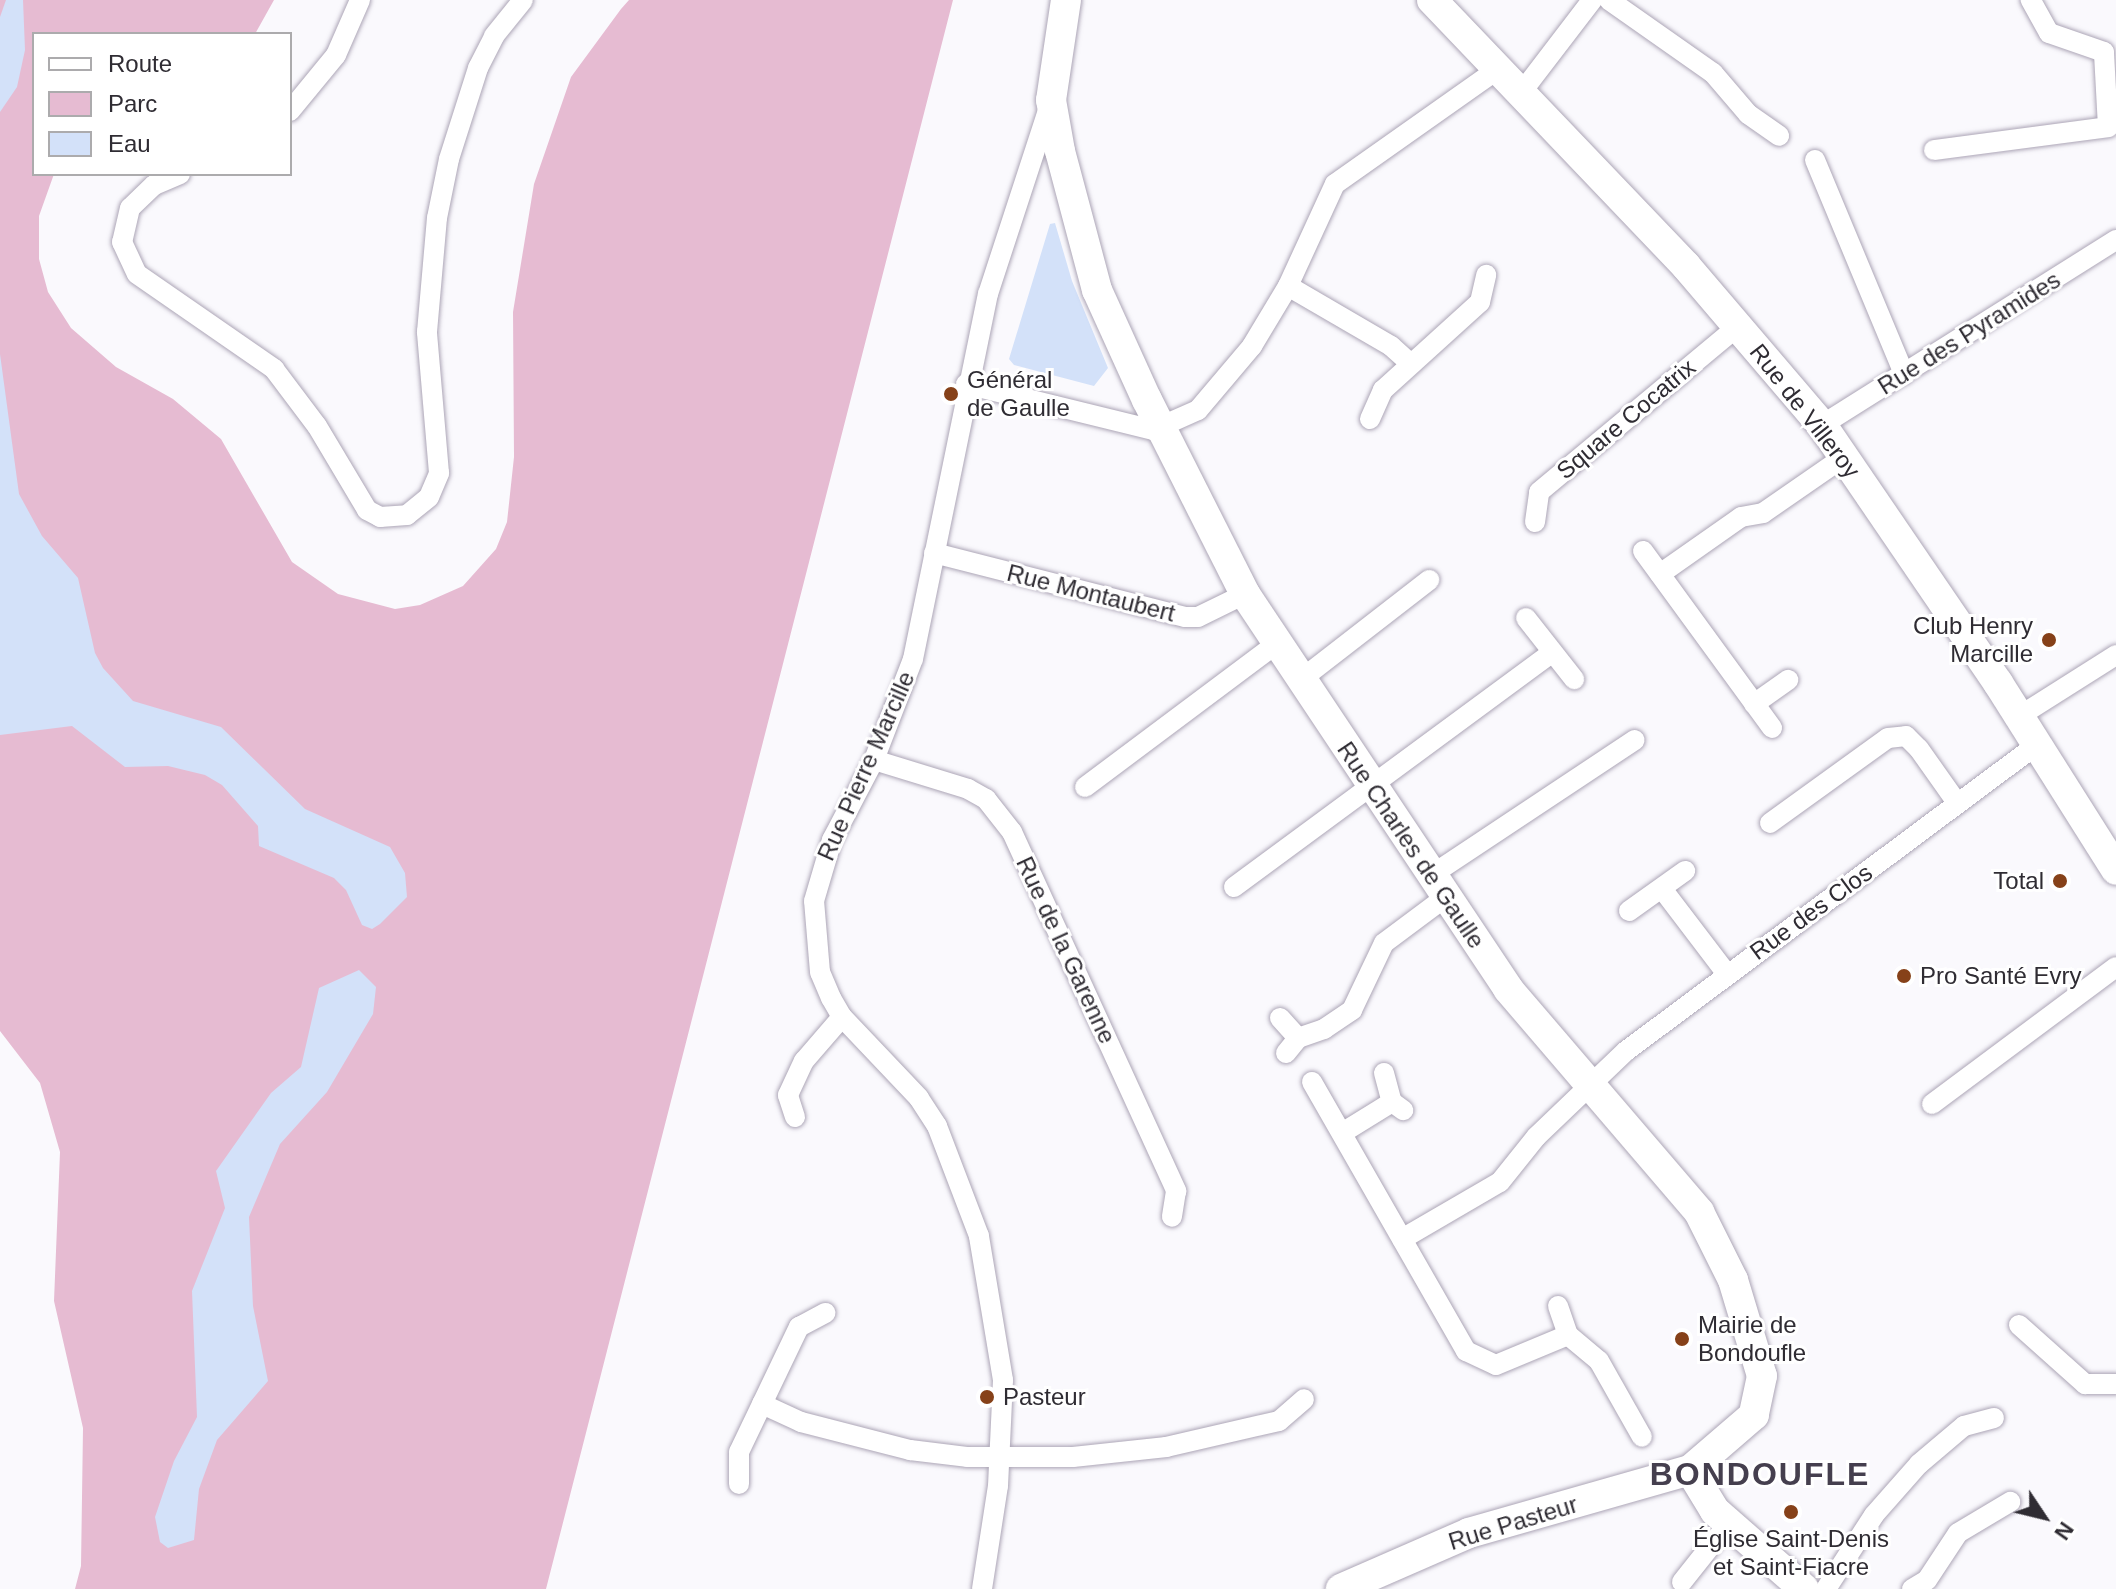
<!DOCTYPE html>
<meta charset="utf-8">
<style>
body{margin:0}
#map{position:relative;width:2116px;height:1589px;overflow:hidden;background:#faf9fd;font-family:Arial,sans-serif}
div>[style]{position:absolute}
.green>*{inset:0;background:#e6bbd2}
.water>*{inset:0;background:#d3e1f9}
.roads{filter:drop-shadow(0 0 2px #aca5b6) drop-shadow(0 0 2px #aca5b6)}
.street>*{height:20px;margin:-10px;padding:0 10px;transform-origin:10px;border-radius:10px;background:#fff}
.secondary>*{height:30px;margin:-15px;padding:0 15px;transform-origin:15px;border-radius:15px;background:#fff}
.dots>*{width:22px;height:22px;translate:-50% -50%;box-sizing:border-box;border:4px solid #fff;border-radius:50%}
span{translate:-50% -50%;white-space:nowrap;text-align:center;line-height:1.15;-webkit-text-stroke:6px #fff;paint-order:stroke}
.street-label{font-size:24px;color:#2f2c33}
.poi-label{font-size:24px;color:#2f2c33}
.left{translate:0 -50%;text-align:left}
.right{translate:-100% -50%;text-align:right}
.district-label{font-size:32px;color:#453f4e;font-weight:700;letter-spacing:2px}
.legend{position:absolute;left:32px;top:32px;width:260px;height:144px;box-sizing:border-box;background:#fff;border:2px solid #acabad;margin:0;padding:10px 14px;list-style:none;font-size:24px;color:#2f2c33}
.legend li{display:flex;align-items:center;gap:16px;height:40px}
.legend b{width:40px;border:2px solid #acabad}
.north{position:absolute;left:2004px;top:1477px;width:80px;height:80px;-webkit-text-stroke:6px #fff;paint-order:stroke;rotate:125deg;font-size:22px;font-weight:700;line-height:32px;text-align:center;color:#2f2c33}
.north::after{content:'';display:block;margin:auto;width:28px;height:36px;background:#2f2c33;clip-path:polygon(50% 0,100% 100%,50% 72%,0 100%)}
</style>
<div id="map">
<div class="green">
<i style="clip-path:polygon(0 0,274px 0,255px 34px,34px 34px,34px 174px,54px 174px,39px 216px,39px 259px,48px 292px,71px 328px,116px 367px,173px 399px,221px 439px,292px 562px,338px 594px,395px 609px,420px 605px,463px 586px,496px 549px,507px 522px,514px 457px,513px 312px,534px 184px,571px 77px,621px 9px,629px 0,953px 0,546px 1589px,75px 1589px,81px 1566px,83px 1428px,54px 1301px,60px 1152px,40px 1083px,0 1031px)"></i>
</div>
<div class="water">
<i style="clip-path:polygon(6px 0,23px 0,25px 50px,17px 87px,0 112px,0 17px)"></i>
<i style="clip-path:polygon(1055px 223px,1072px 281px,1108px 368px,1094px 386px,1014px 365px,1009px 359px,1050px 224px)"></i>
<i style="clip-path:polygon(0 354px,19px 494px,42px 536px,78px 578px,95px 653px,103px 668px,133px 701px,221px 727px,305px 809px,390px 847px,405px 873px,407px 897px,380px 924px,372px 929px,362px 925px,346px 890px,334px 878px,259px 846px,258px 826px,222px 785px,205px 775px,168px 766px,125px 767px,72px 726px,0 735px)"></i>
<i style="clip-path:polygon(359px 970px,376px 987px,373px 1014px,327px 1092px,280px 1144px,249px 1217px,253px 1306px,268px 1381px,217px 1440px,199px 1489px,194px 1540px,168px 1548px,160px 1542px,155px 1517px,174px 1461px,197px 1417px,192px 1291px,225px 1208px,216px 1171px,271px 1093px,301px 1067px,319px 988px)"></i>
</div>
<div class="roads">
<div class="street">
<i style="left:1609px;top:0;width:127px;rotate:35.1deg"></i>
<i style="left:1713px;top:73px;width:54px;rotate:49.5deg"></i>
<i style="left:1748px;top:114px;width:38px;rotate:35deg"></i>
<i style="left:1521px;top:93px;width:117px;rotate:-52.6deg"></i>
<i style="left:290px;top:111px;width:72px;rotate:-50.6deg"></i>
<i style="left:336px;top:55px;width:60px;rotate:-66.4deg"></i>
<i style="left:1934px;top:150px;width:176px;rotate:-7.5deg"></i>
<i style="left:2108px;top:127px;width:75px;rotate:-93.1deg"></i>
<i style="left:2104px;top:52px;width:58px;rotate:-160.9deg"></i>
<i style="left:2049px;top:33px;width:38px;rotate:-119deg"></i>
<i style="left:1815px;top:160px;width:232px;rotate:67.4deg"></i>
<i style="left:180px;top:174px;width:28px;rotate:157deg"></i>
<i style="left:154px;top:185px;width:33px;rotate:136deg"></i>
<i style="left:130px;top:208px;width:35px;rotate:103deg"></i>
<i style="left:122px;top:242px;width:35px;rotate:65deg"></i>
<i style="left:137px;top:274px;width:167px;rotate:34.7deg"></i>
<i style="left:274px;top:369px;width:71px;rotate:53deg"></i>
<i style="left:317px;top:426px;width:98px;rotate:59.2deg"></i>
<i style="left:367px;top:510px;width:15px;rotate:28deg"></i>
<i style="left:380px;top:517px;width:27px;rotate:-4deg"></i>
<i style="left:407px;top:515px;width:28px;rotate:-39deg"></i>
<i style="left:429px;top:497px;width:26px;rotate:-67deg"></i>
<i style="left:439px;top:473px;width:142px;rotate:-94.9deg"></i>
<i style="left:427px;top:332px;width:114px;rotate:-85deg"></i>
<i style="left:437px;top:218px;width:60px;rotate:-78.5deg"></i>
<i style="left:449px;top:159px;width:96px;rotate:-72.3deg"></i>
<i style="left:478px;top:68px;width:36px;rotate:-63deg"></i>
<i style="left:494px;top:36px;width:46px;rotate:-51.1deg"></i>
<i style="left:1288px;top:286px;width:119px;rotate:30.2deg"></i>
<i style="left:1391px;top:346px;width:27px;rotate:42deg"></i>
<i style="left:966px;top:384px;width:193px;rotate:13.8deg"></i>
<i style="left:1153px;top:430px;width:49px;rotate:-24deg"></i>
<i style="left:1198px;top:410px;width:84px;rotate:-49.8deg"></i>
<i style="left:1252px;top:346px;width:70px;rotate:-59deg"></i>
<i style="left:1288px;top:286px;width:112px;rotate:-65.3deg"></i>
<i style="left:1335px;top:184px;width:199px;rotate:-35.2deg"></i>
<i style="left:1370px;top:419px;width:32px;rotate:-66deg"></i>
<i style="left:1383px;top:390px;width:131px;rotate:-42.2deg"></i>
<i style="left:1480px;top:302px;width:28px;rotate:-77deg"></i>
<i style="left:1822px;top:425px;width:347px;rotate:-32.2deg"></i>
<i style="left:1535px;top:522px;width:30px;rotate:-82deg"></i>
<i style="left:1539px;top:492px;width:258px;rotate:-39.8deg"></i>
<i style="left:1643px;top:551px;width:219px;rotate:53.9deg"></i>
<i style="left:934px;top:553px;width:259px;rotate:14.3deg"></i>
<i style="left:1185px;top:617px;width:13px"></i>
<i style="left:1198px;top:617px;width:52px;rotate:-26.1deg"></i>
<i style="left:1660px;top:574px;width:99px;rotate:-35.1deg"></i>
<i style="left:1741px;top:517px;width:22px;rotate:-10deg"></i>
<i style="left:1763px;top:513px;width:98px;rotate:-34.7deg"></i>
<i style="left:1526px;top:618px;width:78px;rotate:51.8deg"></i>
<i style="left:1299px;top:681px;width:165px;rotate:-37.8deg"></i>
<i style="left:1754px;top:704px;width:42px;rotate:-35.2deg"></i>
<i style="left:2018px;top:717px;width:116px;rotate:-32.3deg"></i>
<i style="left:874px;top:760px;width:98px;rotate:17.1deg"></i>
<i style="left:968px;top:789px;width:21px;rotate:29deg"></i>
<i style="left:986px;top:799px;width:42px;rotate:51.8deg"></i>
<i style="left:1012px;top:832px;width:395px;rotate:65.4deg"></i>
<i style="left:1176px;top:1191px;width:26px;rotate:99deg"></i>
<i style="left:1085px;top:787px;width:239px;rotate:-36.8deg"></i>
<i style="left:1770px;top:823px;width:145px;rotate:-35.8deg"></i>
<i style="left:1888px;top:738px;width:18px;rotate:-6deg"></i>
<i style="left:1906px;top:736px;width:18px;rotate:45deg"></i>
<i style="left:1919px;top:749px;width:67px;rotate:54.7deg"></i>
<i style="left:1433px;top:874px;width:242px;rotate:-33.6deg"></i>
<i style="left:1234px;top:887px;width:394px;rotate:-36.4deg"></i>
<i style="left:1663px;top:890px;width:106px;rotate:52.7deg"></i>
<i style="left:1629px;top:911px;width:69px;rotate:-35.5deg"></i>
<i style="left:1280px;top:1018px;width:27px;rotate:48deg"></i>
<i style="left:1286px;top:1053px;width:19px;rotate:-51deg"></i>
<i style="left:1298px;top:1038px;width:28px;rotate:-19deg"></i>
<i style="left:1324px;top:1029px;width:34px;rotate:-34deg"></i>
<i style="left:1352px;top:1010px;width:74px;rotate:-64.5deg"></i>
<i style="left:1384px;top:943px;width:79px;rotate:-36.7deg"></i>
<i style="left:1384px;top:1073px;width:30px;rotate:75deg"></i>
<i style="left:1392px;top:1102px;width:14px;rotate:36deg"></i>
<i style="left:1312px;top:1082px;width:310px;rotate:60.2deg"></i>
<i style="left:1466px;top:1351px;width:33px;rotate:25deg"></i>
<i style="left:1496px;top:1365px;width:78px;rotate:-22.6deg"></i>
<i style="left:1932px;top:1104px;width:229px;rotate:-36.7deg"></i>
<i style="left:795px;top:1117px;width:23px;rotate:-108deg"></i>
<i style="left:788px;top:1095px;width:38px;rotate:-65deg"></i>
<i style="left:804px;top:1061px;width:58px;rotate:-49.2deg"></i>
<i style="left:1342px;top:1133px;width:59px;rotate:-31.8deg"></i>
<i style="left:1402px;top:1239px;width:113px;rotate:-30.2deg"></i>
<i style="left:1500px;top:1182px;width:58px;rotate:-51.3deg"></i>
<i style="left:1536px;top:1137px;width:124px;rotate:-43.7deg"></i>
<i style="left:1626px;top:1051px;width:510px;rotate:-36.71deg"></i>
<i style="left:1558px;top:1306px;width:31px;rotate:71deg"></i>
<i style="left:1568px;top:1335px;width:40px;rotate:40deg"></i>
<i style="left:1599px;top:1361px;width:87px;rotate:60.5deg"></i>
<i style="left:2019px;top:1325px;width:89px;rotate:41.8deg"></i>
<i style="left:2085px;top:1384px;width:31px"></i>
<i style="left:762px;top:1404px;width:43px;rotate:24.8deg"></i>
<i style="left:801px;top:1422px;width:113px;rotate:14.4deg"></i>
<i style="left:910px;top:1450px;width:57px;rotate:7deg"></i>
<i style="left:967px;top:1457px;width:106px"></i>
<i style="left:1073px;top:1457px;width:94px;rotate:-6.1deg"></i>
<i style="left:1166px;top:1447px;width:116px;rotate:-13deg"></i>
<i style="left:1279px;top:1421px;width:33px;rotate:-41deg"></i>
<i style="left:739px;top:1484px;width:32px;rotate:-90deg"></i>
<i style="left:739px;top:1452px;width:139px;rotate:-64.4deg"></i>
<i style="left:799px;top:1327px;width:30px;rotate:-28deg"></i>
<i style="left:1682px;top:1582px;width:75px;rotate:-51.5deg"></i>
<i style="left:982px;top:1589px;width:104px;rotate:-81.2deg"></i>
<i style="left:998px;top:1486px;width:106px;rotate:-87.3deg"></i>
<i style="left:1003px;top:1380px;width:146px;rotate:-99.5deg"></i>
<i style="left:979px;top:1236px;width:118px;rotate:-110.9deg"></i>
<i style="left:937px;top:1126px;width:33px;rotate:-123deg"></i>
<i style="left:919px;top:1098px;width:112px;rotate:-133.5deg"></i>
<i style="left:842px;top:1017px;width:22px;rotate:-120deg"></i>
<i style="left:831px;top:998px;width:28px;rotate:-113deg"></i>
<i style="left:820px;top:972px;width:71px;rotate:-94.8deg"></i>
<i style="left:814px;top:901px;width:64px;rotate:-73.6deg"></i>
<i style="left:832px;top:840px;width:90px;rotate:-62.3deg"></i>
<i style="left:874px;top:760px;width:108px;rotate:-68.9deg"></i>
<i style="left:913px;top:659px;width:373px;rotate:-78.4deg"></i>
<i style="left:988px;top:294px;width:200px;rotate:-71.9deg"></i>
<i style="left:1826px;top:1589px;width:88px;rotate:-57deg"></i>
<i style="left:1874px;top:1515px;width:68px;rotate:-48.6deg"></i>
<i style="left:1919px;top:1464px;width:59px;rotate:-40.2deg"></i>
<i style="left:1964px;top:1426px;width:31px;rotate:-15deg"></i>
<i style="left:1912px;top:1589px;width:17px;rotate:-31deg"></i>
<i style="left:1927px;top:1580px;width:56px;rotate:-56.6deg"></i>
<i style="left:1958px;top:1533px;width:61px;rotate:-30.8deg"></i>
</div>
<div class="secondary">
<i style="left:1066px;top:0;width:101px;rotate:98.5deg"></i>
<i style="left:1051px;top:100px;width:52px;rotate:80deg"></i>
<i style="left:1060px;top:151px;width:144px;rotate:75.1deg"></i>
<i style="left:1097px;top:290px;width:121px;rotate:65.6deg"></i>
<i style="left:1147px;top:400px;width:217px;rotate:63.2deg"></i>
<i style="left:1245px;top:594px;width:475px;rotate:56.3deg"></i>
<i style="left:1508px;top:989px;width:294px;rotate:49.4deg"></i>
<i style="left:1699px;top:1212px;width:76px;rotate:63.4deg"></i>
<i style="left:1733px;top:1280px;width:100px;rotate:73.2deg"></i>
<i style="left:1762px;top:1376px;width:40px;rotate:102deg"></i>
<i style="left:1754px;top:1415px;width:84px;rotate:139.3deg"></i>
<i style="left:1690px;top:1470px;width:230px;rotate:164.1deg"></i>
<i style="left:1469px;top:1533px;width:140px;rotate:156.4deg"></i>
<i style="left:1432px;top:0;width:368px;rotate:46.3deg"></i>
<i style="left:1686px;top:266px;width:209px;rotate:49.5deg"></i>
<i style="left:1822px;top:425px;width:312px;rotate:55.7deg"></i>
<i style="left:1998px;top:683px;width:221px;rotate:57.7deg"></i>
<i style="left:1690px;top:1470px;width:48px;rotate:58.6deg"></i>
<i style="left:1715px;top:1511px;width:118px;rotate:41.2deg"></i>
</div>
</div>
<div class="dots">
<i style="left:951px;top:394px;background:#864119"></i>
<i style="left:2049px;top:640px;background:#864119"></i>
<i style="left:2060px;top:881px;background:#864119"></i>
<i style="left:1904px;top:976px;background:#864119"></i>
<i style="left:1682px;top:1339px;background:#864119"></i>
<i style="left:987px;top:1397px;background:#864119"></i>
<i style="left:1791px;top:1512px;background:#864119"></i>
</div>
<div class="street-label">
<span style="left:1969px;top:333px;rotate:-32deg">Rue des Pyramides</span>
<span style="left:1805px;top:411px;rotate:52deg">Rue de Villeroy</span>
<span style="left:1626px;top:419px;rotate:-40deg">Square Cocatrix</span>
<span style="left:1091px;top:593px;rotate:14deg">Rue Montaubert</span>
<span style="left:866px;top:766px;rotate:-66deg">Rue Pierre Marcille</span>
<span style="left:1411px;top:845px;rotate:56deg">Rue Charles de Gaulle</span>
<span style="left:1811px;top:912px;rotate:-36deg">Rue des Clos</span>
<span style="left:1066px;top:950px;rotate:65deg">Rue de la Garenne</span>
<span style="left:1513px;top:1523px;rotate:-17deg">Rue Pasteur</span>
</div>
<div class="poi-label">
<span class="left" style="left:967px;top:394px">Général<br>de Gaulle</span>
<span class="right" style="left:2033px;top:640px">Club Henry<br>Marcille</span>
<span class="right" style="left:2044px;top:881px">Total</span>
<span class="left" style="left:1920px;top:976px">Pro Santé Evry</span>
<span class="left" style="left:1698px;top:1339px">Mairie de<br>Bondoufle</span>
<span class="left" style="left:1003px;top:1397px">Pasteur</span>
<span style="left:1791px;top:1553px">Église Saint-Denis<br>et Saint-Fiacre</span>
</div>
<div class="district-label">
<span style="left:1760px;top:1474px">BONDOUFLE</span>
</div>
<ul class="legend">
<li><b style="height:10px;background:#fff"></b>Route</li>
<li><b style="height:22px;background:#e6bbd2"></b>Parc</li>
<li><b style="height:22px;background:#d3e1f9"></b>Eau</li>
</ul>
<div class="north">N</div>
</div>
